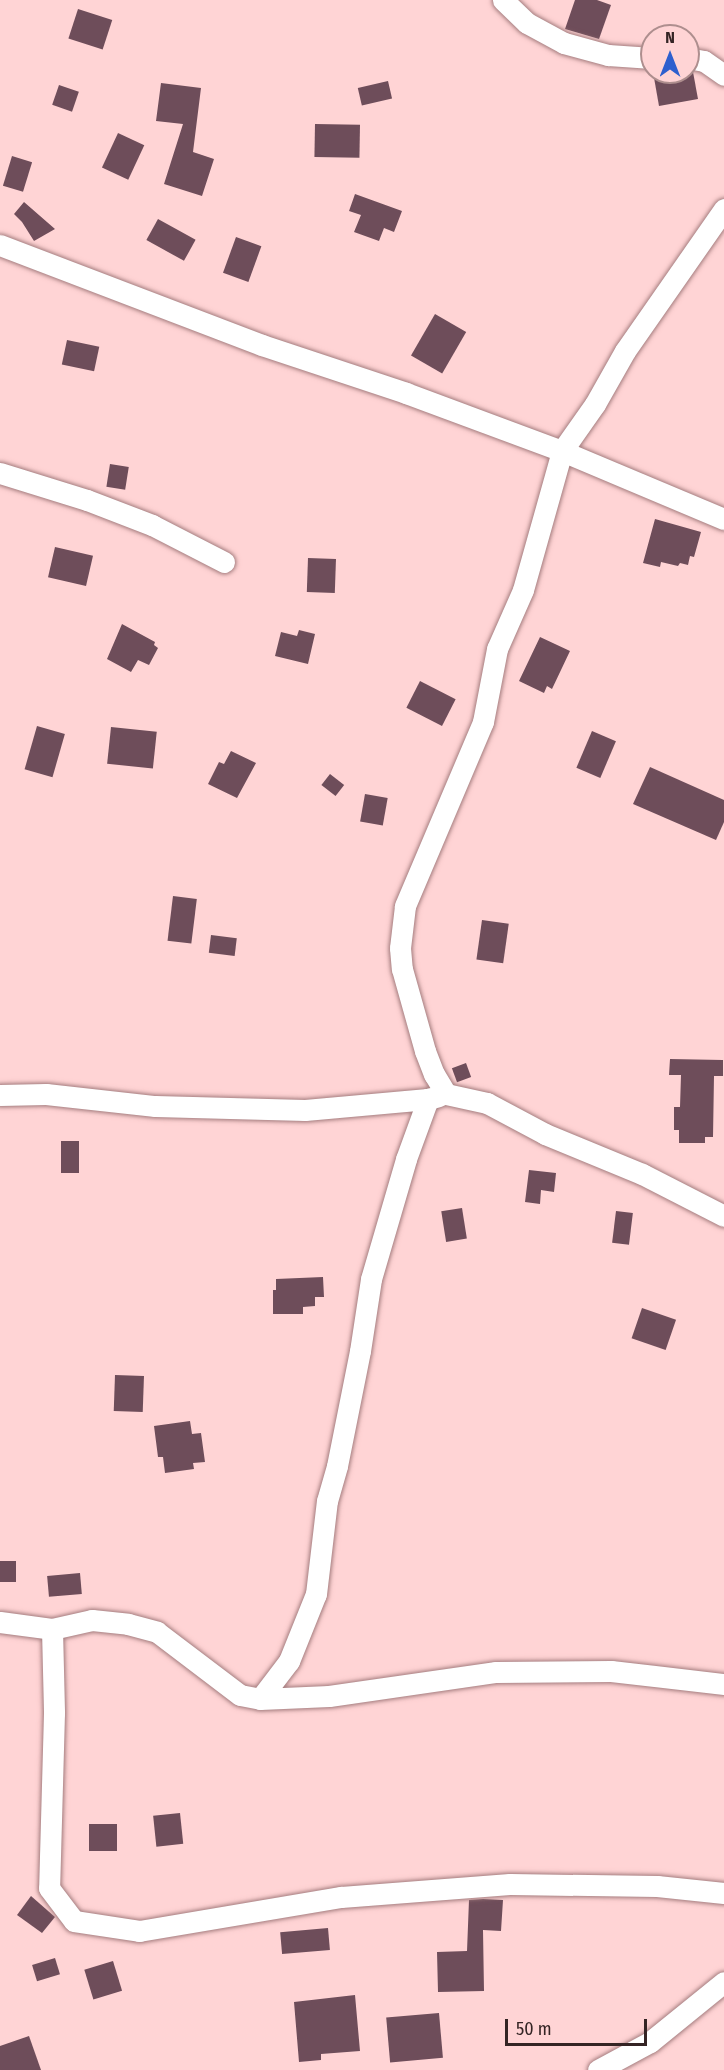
<!DOCTYPE html>
<style>
body{margin:0}
#map{position:relative;width:724px;height:2070px;overflow:hidden;background:#ffd4d5;font-family:"Fira Sans Condensed",sans-serif}
div>[style]{position:absolute}
.building>*{inset:0;background:#6e4d5a;transform-origin:0 0}
.roads{filter:drop-shadow(0 0 2px #a57d7f) drop-shadow(0 0 2px #a57d7f)}
.minor>*{height:21px;margin:-10.5px;padding:0 10.5px;transform-origin:10.5px;border-radius:10.5px;background:#fff}
span{translate:-50% -50%;white-space:nowrap;text-align:center;line-height:1.15;-webkit-text-stroke:6px #ffd4d5;paint-order:stroke}
.north{position:absolute;left:640px;top:24px;width:60px;height:60px;box-sizing:border-box;background:#ffd4d5;border:2px solid #ae8e8e;border-radius:50%;rotate:0deg;font-size:16px;font-weight:700;line-height:24px;text-align:center;color:#342424}
.north::after{content:'';display:block;margin:auto;width:21px;height:27px;background:#2e5fce;clip-path:polygon(50% 0,100% 100%,50% 72%,0 100%)}
.scale{position:absolute;left:505px;top:2019px;width:142px;height:27px;box-sizing:border-box;border:3px solid #342424;border-top:0;padding-left:8px;font-size:18px;line-height:21px;white-space:nowrap;color:#342424;-webkit-text-stroke:4px #ffd4d5;paint-order:stroke}
</style>
<div id="map">
<div class="building">
<i style="clip-path:polygon(575px 0,597px 0,611px 5px,599px 39px,565px 29px)"></i>
<i style="left:78px;top:9px;width:36px;height:31px;rotate:18deg"></i>
<i style="clip-path:polygon(653px 72px,693px 72px,698px 99px,659px 106px)"></i>
<i style="left:388px;top:81px;width:18px;height:31px;rotate:77deg"></i>
<i style="clip-path:polygon(161px 83px,201px 88px,193px 152px,214px 159px,202px 196px,164px 184px,183px 124px,156px 121px)"></i>
<i style="left:59px;top:85px;width:21px;height:21px;rotate:19deg"></i>
<i style="left:315px;top:124px;width:45px;height:33px;rotate:1deg"></i>
<i style="left:118px;top:133px;width:29px;height:38px;rotate:25deg"></i>
<i style="left:12px;top:156px;width:21px;height:31px;rotate:17deg"></i>
<i style="clip-path:polygon(355px 194px,402px 211px,394px 232px,384px 228px,379px 241px,354px 232px,361px 215px,349px 211px)"></i>
<i style="clip-path:polygon(24px 202px,55px 229px,34px 241px,22px 222px,14px 214px)"></i>
<i style="left:158px;top:219px;width:43px;height:24px;rotate:29deg"></i>
<i style="left:236px;top:237px;width:27px;height:38px;rotate:20deg"></i>
<i style="left:435px;top:314px;width:36px;height:48px;rotate:30deg"></i>
<i style="left:67px;top:340px;width:33px;height:25px;rotate:12deg"></i>
<i style="left:110px;top:464px;width:19px;height:23px;rotate:9deg"></i>
<i style="clip-path:polygon(655px 519px,701px 532px,694px 557px,690px 556px,688px 565px,680px 563px,678px 566px,661px 562px,660px 567px,643px 563px)"></i>
<i style="left:55px;top:547px;width:39px;height:31px;rotate:13deg"></i>
<i style="left:308px;top:558px;width:28px;height:34px;rotate:2deg"></i>
<i style="clip-path:polygon(122px 624px,155px 642px,154px 645px,158px 648px,149px 665px,138px 660px,131px 672px,107px 659px)"></i>
<i style="clip-path:polygon(299px 630px,315px 634px,308px 664px,275px 656px,281px 632px,297px 636px)"></i>
<i style="clip-path:polygon(540px 637px,570px 651px,552px 689px,547px 686px,544px 693px,519px 681px)"></i>
<i style="left:420px;top:681px;width:40px;height:30px;rotate:27deg"></i>
<i style="left:37px;top:726px;width:29px;height:45px;rotate:16deg"></i>
<i style="left:111px;top:727px;width:46px;height:37px;rotate:6deg"></i>
<i style="left:592px;top:731px;width:26px;height:40px;rotate:23deg"></i>
<i style="clip-path:polygon(231px 751px,256px 763px,237px 798px,208px 784px,219px 762px,224px 764px)"></i>
<i style="clip-path:polygon(650px 767px,724px 800px,724px 822px,716px 840px,633px 804px)"></i>
<i style="left:330px;top:774px;width:18px;height:14px;rotate:38deg"></i>
<i style="left:365px;top:794px;width:23px;height:28px;rotate:10deg"></i>
<i style="left:173px;top:896px;width:24px;height:45px;rotate:7deg"></i>
<i style="left:482px;top:920px;width:27px;height:40px;rotate:8deg"></i>
<i style="left:211px;top:935px;width:26px;height:18px;rotate:7deg"></i>
<i style="clip-path:polygon(670px 1059px,723px 1060px,723px 1076px,714px 1076px,713px 1137px,705px 1137px,705px 1143px,679px 1143px,679px 1130px,674px 1130px,674px 1107px,680px 1107px,681px 1075px,669px 1075px)"></i>
<i style="left:466px;top:1063px;width:15px;height:15px;rotate:70deg"></i>
<i style="left:61px;top:1141px;width:18px;height:32px"></i>
<i style="clip-path:polygon(529px 1170px,556px 1173px,554px 1192px,541px 1190px,540px 1204px,525px 1202px)"></i>
<i style="left:462px;top:1208px;width:31px;height:21px;rotate:81deg"></i>
<i style="left:616px;top:1211px;width:17px;height:32px;rotate:7deg"></i>
<i style="clip-path:polygon(323px 1277px,324px 1297px,315px 1297px,315px 1306px,303px 1307px,303px 1314px,273px 1314px,273px 1290px,276px 1290px,276px 1279px)"></i>
<i style="left:642px;top:1308px;width:36px;height:32px;rotate:19deg"></i>
<i style="left:115px;top:1375px;width:29px;height:36px;rotate:2deg"></i>
<i style="clip-path:polygon(190px 1421px,192px 1434px,201px 1433px,205px 1462px,193px 1463px,194px 1469px,165px 1473px,163px 1457px,158px 1457px,154px 1426px)"></i>
<i style="left:0;top:1561px;width:16px;height:21px"></i>
<i style="left:80px;top:1573px;width:21px;height:33px;rotate:85deg"></i>
<i style="left:180px;top:1813px;width:31px;height:27px;rotate:84deg"></i>
<i style="left:89px;top:1824px;width:28px;height:27px"></i>
<i style="clip-path:polygon(31px 1896px,55px 1917px,42px 1933px,17px 1915px)"></i>
<i style="clip-path:polygon(483px 1899px,503px 1900px,501px 1931px,483px 1930px,484px 1991px,438px 1992px,437px 1952px,467px 1951px,469px 1900px)"></i>
<i style="left:328px;top:1928px;width:22px;height:48px;rotate:85deg"></i>
<i style="left:55px;top:1958px;width:17px;height:24px;rotate:73deg"></i>
<i style="left:113px;top:1961px;width:31px;height:30px;rotate:73deg"></i>
<i style="clip-path:polygon(355px 1995px,360px 2051px,321px 2054px,321px 2060px,299px 2062px,294px 2002px)"></i>
<i style="left:439px;top:2013px;width:45px;height:53px;rotate:85deg"></i>
<i style="clip-path:polygon(29px 2036px,41px 2070px,0 2070px,0 2046px)"></i>
</div>
<div class="roads">
<div class="minor">
<i style="left:503px;top:0;width:33px;rotate:44deg"></i>
<i style="left:527px;top:23px;width:42px;rotate:28.4deg"></i>
<i style="left:564px;top:43px;width:46px;rotate:15.3deg"></i>
<i style="left:608px;top:55px;width:44px;rotate:3.9deg"></i>
<i style="left:688px;top:58px;width:16px;rotate:11deg"></i>
<i style="left:704px;top:61px;width:24px;rotate:35deg"></i>
<i style="left:724px;top:209px;width:173px;rotate:124.9deg"></i>
<i style="left:625px;top:351px;width:61px;rotate:119.5deg"></i>
<i style="left:595px;top:404px;width:57px;rotate:125.1deg"></i>
<i style="left:562px;top:451px;width:144px;rotate:105.7deg"></i>
<i style="left:523px;top:590px;width:64px;rotate:113.8deg"></i>
<i style="left:497px;top:649px;width:74px;rotate:100.9deg"></i>
<i style="left:483px;top:722px;width:200px;rotate:113deg"></i>
<i style="left:405px;top:906px;width:42px;rotate:96.8deg"></i>
<i style="left:400px;top:948px;width:21px;rotate:85deg"></i>
<i style="left:402px;top:969px;width:85px;rotate:74.3deg"></i>
<i style="left:425px;top:1051px;width:25px;rotate:69deg"></i>
<i style="left:434px;top:1074px;width:23px;rotate:59deg"></i>
<i style="left:446px;top:1094px;width:42px;rotate:12.4deg"></i>
<i style="left:487px;top:1103px;width:66px;rotate:28.1deg"></i>
<i style="left:545px;top:1134px;width:105px;rotate:22.4deg"></i>
<i style="left:642px;top:1174px;width:92px;rotate:27.1deg"></i>
<i style="left:0;top:245px;width:280px;rotate:20.9deg"></i>
<i style="left:262px;top:345px;width:152px;rotate:18.4deg"></i>
<i style="left:406px;top:393px;width:166px;rotate:20.4deg"></i>
<i style="left:562px;top:451px;width:176px;rotate:22.8deg"></i>
<i style="left:0;top:473px;width:91px;rotate:17.2deg"></i>
<i style="left:87px;top:500px;width:70px;rotate:21deg"></i>
<i style="left:152px;top:525px;width:81px;rotate:27.2deg"></i>
<i style="left:0;top:1095px;width:46px;rotate:-1.2deg"></i>
<i style="left:46px;top:1094px;width:110px;rotate:6.3deg"></i>
<i style="left:155px;top:1106px;width:150px;rotate:1.5deg"></i>
<i style="left:305px;top:1110px;width:123px;rotate:-5.1deg"></i>
<i style="left:428px;top:1099px;width:11px;rotate:-15deg"></i>
<i style="left:0;top:1622px;width:52px;rotate:7.7deg"></i>
<i style="left:52px;top:1629px;width:41px;rotate:-12.7deg"></i>
<i style="left:92px;top:1620px;width:36px;rotate:6deg"></i>
<i style="left:128px;top:1624px;width:30px;rotate:15deg"></i>
<i style="left:157px;top:1632px;width:104px;rotate:37.2deg"></i>
<i style="left:240px;top:1695px;width:20px;rotate:11deg"></i>
<i style="left:260px;top:1699px;width:69px;rotate:-2.5deg"></i>
<i style="left:329px;top:1696px;width:169px;rotate:-8.2deg"></i>
<i style="left:496px;top:1672px;width:115px;rotate:-0.5deg"></i>
<i style="left:611px;top:1671px;width:114px;rotate:6.6deg"></i>
<i style="left:52px;top:1629px;width:84px;rotate:88.6deg"></i>
<i style="left:54px;top:1713px;width:175px;rotate:91.6deg"></i>
<i style="left:49px;top:1888px;width:41px;rotate:52.9deg"></i>
<i style="left:74px;top:1921px;width:66px;rotate:8.7deg"></i>
<i style="left:139px;top:1931px;width:205px;rotate:-9.6deg"></i>
<i style="left:341px;top:1897px;width:169px;rotate:-4.4deg"></i>
<i style="left:510px;top:1884px;width:147px;rotate:0.8deg"></i>
<i style="left:657px;top:1886px;width:67px;rotate:6deg"></i>
<i style="left:260px;top:1699px;width:48px;rotate:-52.7deg"></i>
<i style="left:289px;top:1661px;width:72px;rotate:-68.1deg"></i>
<i style="left:316px;top:1594px;width:94px;rotate:-83.3deg"></i>
<i style="left:327px;top:1501px;width:36px;rotate:-74deg"></i>
<i style="left:337px;top:1466px;width:117px;rotate:-78.7deg"></i>
<i style="left:360px;top:1351px;width:73px;rotate:-81.3deg"></i>
<i style="left:371px;top:1279px;width:125px;rotate:-73.7deg"></i>
<i style="left:406px;top:1159px;width:64px;rotate:-69.9deg"></i>
<i style="left:598px;top:2070px;width:59px;rotate:-28.3deg"></i>
<i style="left:650px;top:2042px;width:95px;rotate:-39deg"></i>
</div>
</div>
<div class="north">N</div>
<div class="scale">50 m</div>
</div>
